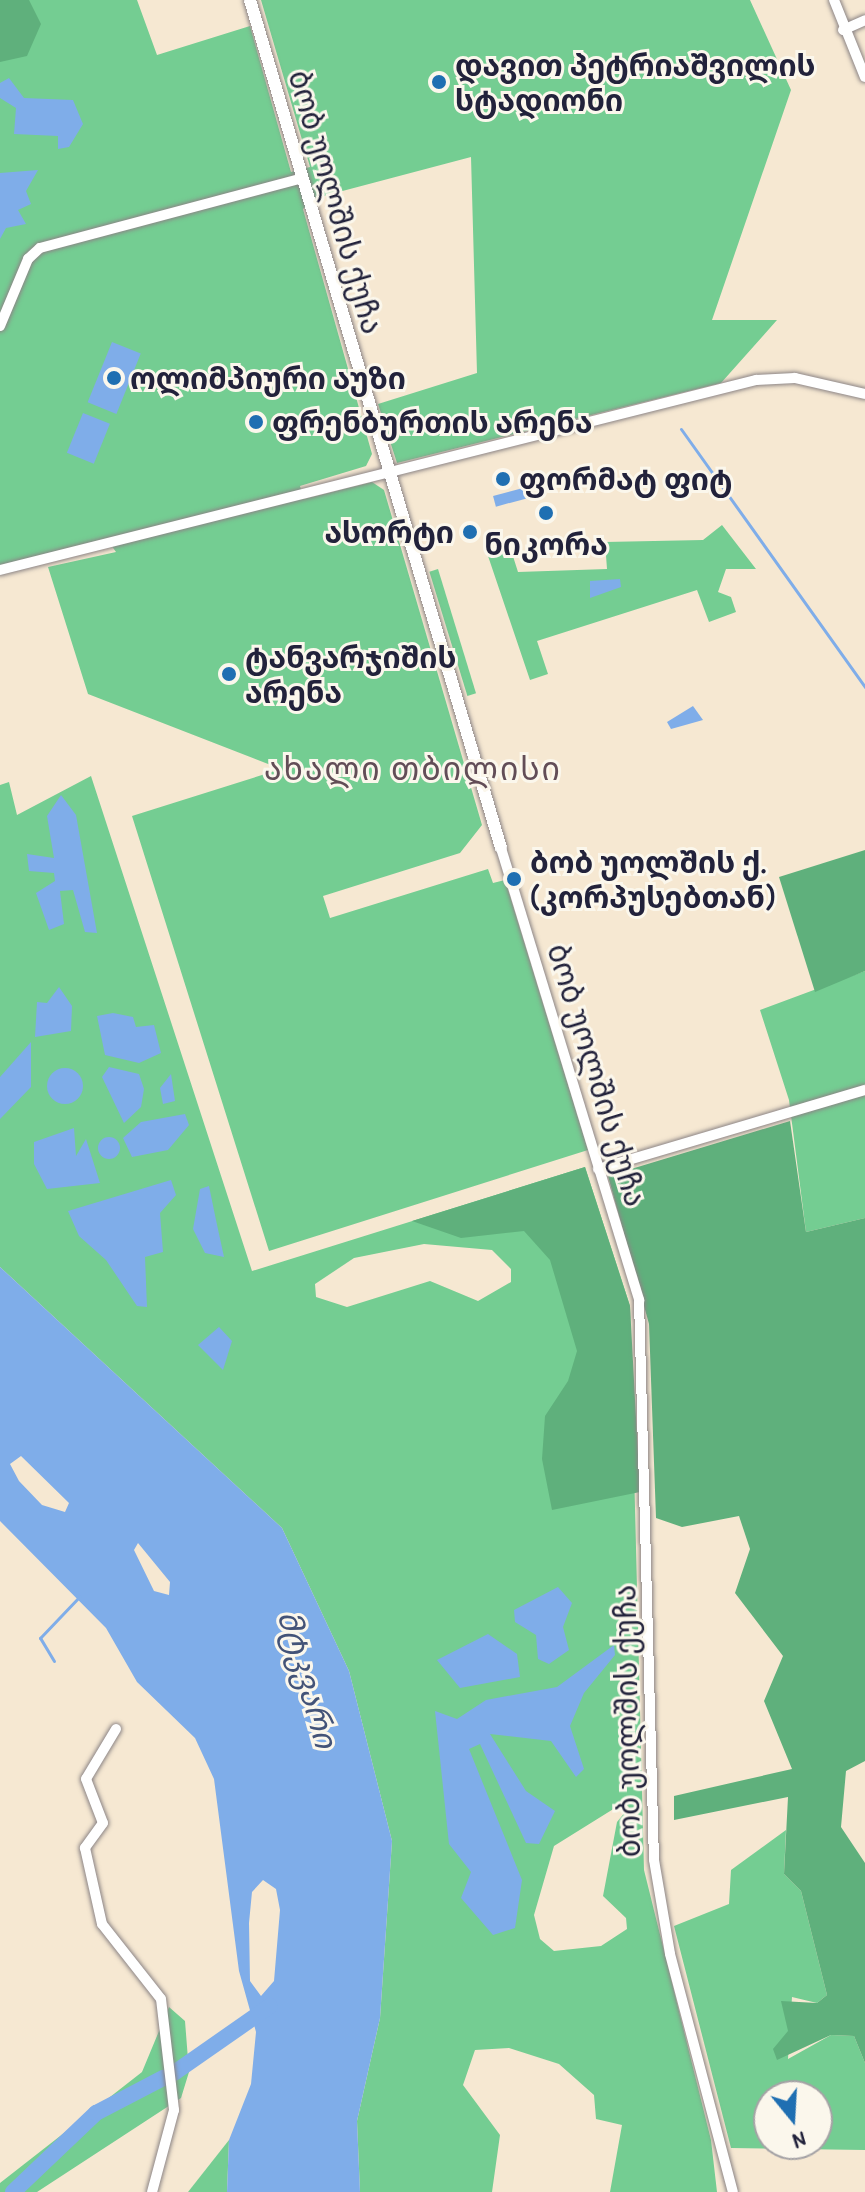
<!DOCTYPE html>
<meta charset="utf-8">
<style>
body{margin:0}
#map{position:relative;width:865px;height:2192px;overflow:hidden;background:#f6e8d2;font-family:"Patrick Hand","Noto Sans Georgian",sans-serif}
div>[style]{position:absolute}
.green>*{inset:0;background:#74cd92;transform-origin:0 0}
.forest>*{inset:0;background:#5fb07c}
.water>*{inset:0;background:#7fade9;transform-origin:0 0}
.round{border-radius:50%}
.stream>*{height:3px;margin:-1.5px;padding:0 1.5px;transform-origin:1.5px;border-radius:1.5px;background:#7fade9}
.river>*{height:16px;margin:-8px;padding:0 8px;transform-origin:8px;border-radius:8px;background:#7fade9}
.roads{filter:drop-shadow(0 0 2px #8c8586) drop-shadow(0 0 2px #8c8586)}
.minor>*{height:10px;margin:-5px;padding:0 5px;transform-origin:5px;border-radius:5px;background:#fff}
.tertiary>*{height:12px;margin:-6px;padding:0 6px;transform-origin:6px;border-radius:6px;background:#fff}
.dots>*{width:22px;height:22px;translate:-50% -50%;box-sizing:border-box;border:4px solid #fbf7ec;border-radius:50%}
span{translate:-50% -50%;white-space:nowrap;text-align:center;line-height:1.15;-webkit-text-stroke:6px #fbf7ec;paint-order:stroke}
.poi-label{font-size:30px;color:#22223b;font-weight:700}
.left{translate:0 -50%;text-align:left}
.right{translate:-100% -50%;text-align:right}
.street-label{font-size:30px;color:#22223b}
.neighbourhood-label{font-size:32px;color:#624d57;letter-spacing:2px}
.water-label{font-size:32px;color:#435378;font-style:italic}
.north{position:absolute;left:753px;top:2080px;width:80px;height:80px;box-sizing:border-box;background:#fbf7ec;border:2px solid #a4a2a5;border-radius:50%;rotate:162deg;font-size:22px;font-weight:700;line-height:32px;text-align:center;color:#22223b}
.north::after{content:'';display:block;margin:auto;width:28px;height:36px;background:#1f6fb2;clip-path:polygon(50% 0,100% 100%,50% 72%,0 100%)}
</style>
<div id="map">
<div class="green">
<i style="clip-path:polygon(0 0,137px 0,157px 55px,250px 26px,291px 172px,310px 167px,261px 0,750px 0,791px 90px,712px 320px,777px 320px,721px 383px,397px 463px,378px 404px,477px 373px,471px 157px,316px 198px,303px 209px,372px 454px,366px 466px,300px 486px,304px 499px,372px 482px,384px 490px,482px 825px,460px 853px,323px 896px,330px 918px,488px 869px,493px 883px,505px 880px,588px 1150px,269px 1251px,132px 816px,281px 769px,88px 694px,48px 567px,116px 552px,111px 545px,0 573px)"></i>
<i style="clip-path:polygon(722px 525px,756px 569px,726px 569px,718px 592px,731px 597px,736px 612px,709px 622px,697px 590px,537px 641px,548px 674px,530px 680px,488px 556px,511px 550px,518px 572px,607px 569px,605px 542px,703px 540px)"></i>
<i style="left:438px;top:569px;width:130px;height:9px;rotate:73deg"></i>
<i style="clip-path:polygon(evenodd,91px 776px,252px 1271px,585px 1167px,630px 1306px,644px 1870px,711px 2140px,717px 2192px,610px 2192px,622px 2125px,596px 2119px,594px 2095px,559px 2064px,509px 2048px,475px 2050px,463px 2085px,500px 2135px,492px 2192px,360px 2192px,357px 2121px,380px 2018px,392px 1841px,349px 1671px,282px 1528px,0 1267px,0 785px,9px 782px,17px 815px,91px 776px,424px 1244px,492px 1250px,511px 1269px,511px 1282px,478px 1301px,430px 1281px,347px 1307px,316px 1297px,315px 1284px,354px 1258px,424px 1244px,91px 776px,623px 1803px,629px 1807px,617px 1822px,603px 1896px,626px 1918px,627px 1929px,601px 1946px,554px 1951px,540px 1939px,534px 1915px,554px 1846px,623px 1803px)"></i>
<i style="clip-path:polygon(865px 971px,865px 1218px,806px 1232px,789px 1100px,760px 1010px)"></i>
<i style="clip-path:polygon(evenodd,786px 1830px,784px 1874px,801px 1891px,827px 1995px,817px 2003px,792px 1997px,788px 2059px,831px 2035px,854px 2036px,865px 2063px,865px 2150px,731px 2148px,674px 1926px,729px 1904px,731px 1870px,786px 1830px,769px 2096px,817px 2096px,817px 2144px,769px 2144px,769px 2096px)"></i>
<i style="clip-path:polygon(169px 2007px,185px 2021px,189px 2072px,181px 2098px,37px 2192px,0 2192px,0 2183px,142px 2072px)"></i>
<i style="clip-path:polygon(229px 2140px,227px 2192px,188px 2192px)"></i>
</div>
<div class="forest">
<i style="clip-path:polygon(0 0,29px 0,41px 24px,27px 56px,0 62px)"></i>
<i style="clip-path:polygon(865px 850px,865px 971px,815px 992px,779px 877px)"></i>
<i style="clip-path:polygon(790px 1121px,806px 1232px,865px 1218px,865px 1761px,846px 1771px,841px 1827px,865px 1863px,865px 2063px,854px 2036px,831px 2035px,777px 2060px,773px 2049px,788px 2031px,781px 2001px,817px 2003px,827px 1995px,801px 1891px,784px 1874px,788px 1797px,674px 1820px,674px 1796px,792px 1769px,764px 1701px,783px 1656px,735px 1593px,750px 1549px,739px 1516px,682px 1527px,656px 1518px,649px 1324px,608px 1176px)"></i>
<i style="clip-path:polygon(585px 1167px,630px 1306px,640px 1492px,552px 1510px,542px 1459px,545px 1416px,568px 1381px,577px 1351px,550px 1260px,524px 1231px,461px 1238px,412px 1221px)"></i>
</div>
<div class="water">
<i style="clip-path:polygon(9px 78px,24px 98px,73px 100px,83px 124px,69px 147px,58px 149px,58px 136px,14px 134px,16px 108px,0 98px,0 83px)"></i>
<i style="clip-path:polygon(38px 170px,26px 191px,31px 204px,18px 210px,26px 224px,6px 228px,0 239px,0 173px)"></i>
<i style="left:112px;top:342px;width:31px;height:65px;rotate:22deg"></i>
<i style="left:83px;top:413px;width:29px;height:43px;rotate:22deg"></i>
<i style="left:523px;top:488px;width:11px;height:31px;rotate:75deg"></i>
<i style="clip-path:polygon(620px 579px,621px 587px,590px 598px,590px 581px)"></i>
<i style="clip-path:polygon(693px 706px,703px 720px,671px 729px,667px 722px)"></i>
<i style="clip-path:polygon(61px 795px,76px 815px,97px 933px,85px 932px,73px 890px,60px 891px,64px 924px,49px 930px,36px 893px,55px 881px,54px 873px,29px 871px,27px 854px,54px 858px,47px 816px)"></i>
<i style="clip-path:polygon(59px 987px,72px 1006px,71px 1031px,35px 1037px,37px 1002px,47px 1003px)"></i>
<i style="clip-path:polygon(113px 1013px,133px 1017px,136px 1027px,154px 1025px,161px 1053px,139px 1063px,105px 1055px,97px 1016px)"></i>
<i style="clip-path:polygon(31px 1042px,31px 1087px,0 1119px,0 1077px)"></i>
<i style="clip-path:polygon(109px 1067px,139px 1074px,144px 1089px,141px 1107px,124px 1123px,102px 1077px)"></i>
<i class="round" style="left:47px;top:1068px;width:36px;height:36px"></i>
<i style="clip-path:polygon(171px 1074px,175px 1101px,163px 1104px,160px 1088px)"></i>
<i style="clip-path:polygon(185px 1114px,189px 1125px,168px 1150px,132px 1157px,123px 1138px,141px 1122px)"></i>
<i style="clip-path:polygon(74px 1128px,76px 1156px,86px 1139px,100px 1183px,47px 1189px,34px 1164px,34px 1142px)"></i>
<i class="round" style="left:98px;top:1137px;width:22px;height:22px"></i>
<i style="clip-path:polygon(171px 1180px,176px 1195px,160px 1213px,163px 1252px,145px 1257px,147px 1307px,137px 1306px,106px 1260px,79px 1236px,68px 1211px)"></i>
<i style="clip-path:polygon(209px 1186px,216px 1220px,224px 1257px,205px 1253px,193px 1229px,200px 1189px)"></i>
<i style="clip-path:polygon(evenodd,0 1267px,282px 1528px,349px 1671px,392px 1841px,380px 2018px,357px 2121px,360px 2192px,227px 2192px,229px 2140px,251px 2084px,256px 2032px,239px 1971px,214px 1779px,195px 1738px,137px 1682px,106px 1628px,0 1521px,0 1267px,21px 1456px,69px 1503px,65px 1512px,42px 1505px,19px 1481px,10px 1464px,21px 1456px,0 1267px,138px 1543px,170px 1582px,169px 1595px,154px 1591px,134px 1550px,138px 1543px,0 1267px,263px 1880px,276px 1889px,280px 1910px,274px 1981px,261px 1996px,250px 1981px,249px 1923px,252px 1892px,263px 1880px)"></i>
<i style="clip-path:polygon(219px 1327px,232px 1341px,223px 1370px,198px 1345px)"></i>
<i style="clip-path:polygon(558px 1587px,572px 1603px,563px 1627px,569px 1650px,549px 1664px,538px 1659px,536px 1635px,515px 1622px,514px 1610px)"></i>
<i style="clip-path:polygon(488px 1634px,517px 1654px,520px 1677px,460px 1688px,437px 1660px)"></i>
<i style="clip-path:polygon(614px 1645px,615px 1655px,584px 1693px,570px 1726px,584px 1769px,576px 1777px,551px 1741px,490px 1734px,526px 1791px,555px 1811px,539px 1844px,526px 1843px,480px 1744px,469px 1749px,522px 1880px,515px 1928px,493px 1935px,461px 1898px,471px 1872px,449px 1844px,435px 1711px,457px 1719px,486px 1700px,557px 1687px)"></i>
</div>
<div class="stream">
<i style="left:681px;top:429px;width:317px;rotate:54.5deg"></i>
<i style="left:54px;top:1661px;width:27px;rotate:-121deg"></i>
<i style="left:40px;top:1638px;width:58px;rotate:-46.4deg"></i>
</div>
<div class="river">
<i style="left:174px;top:2073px;width:117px;rotate:-34.9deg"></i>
<i style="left:13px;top:2192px;width:115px;rotate:-43.6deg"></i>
<i style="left:96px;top:2113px;width:76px;rotate:-27.6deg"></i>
</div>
<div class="roads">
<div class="minor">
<i style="left:834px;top:0;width:83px;rotate:68.1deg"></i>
<i style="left:843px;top:30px;width:24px;rotate:-24deg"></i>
<i style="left:0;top:326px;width:73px;rotate:-67.3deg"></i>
<i style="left:28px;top:259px;width:16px;rotate:-43deg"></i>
<i style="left:40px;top:248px;width:272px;rotate:-14.9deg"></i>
<i style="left:0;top:570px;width:780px;rotate:-14.11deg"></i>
<i style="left:756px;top:380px;width:39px;rotate:-3deg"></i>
<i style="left:795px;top:378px;width:72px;rotate:12.9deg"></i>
<i style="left:501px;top:848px;width:473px;rotate:73deg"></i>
<i style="left:639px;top:1300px;width:560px;rotate:88.47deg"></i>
<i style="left:654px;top:1860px;width:95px;rotate:80.3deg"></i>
<i style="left:670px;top:1954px;width:246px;rotate:75.2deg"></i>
<i style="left:598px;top:1169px;width:278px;rotate:-16.5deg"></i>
<i style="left:116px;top:1729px;width:58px;rotate:121deg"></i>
<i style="left:86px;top:1779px;width:47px;rotate:68.9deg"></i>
<i style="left:103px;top:1823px;width:31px;rotate:126deg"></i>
<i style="left:85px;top:1848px;width:78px;rotate:77.4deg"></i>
<i style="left:102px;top:1924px;width:95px;rotate:51.8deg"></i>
<i style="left:161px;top:1999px;width:112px;rotate:83.3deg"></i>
<i style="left:174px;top:2110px;width:85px;rotate:105deg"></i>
</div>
<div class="tertiary">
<i style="left:250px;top:0;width:884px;rotate:73.51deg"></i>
</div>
</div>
<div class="dots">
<i style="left:439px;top:82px;background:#1f6fb2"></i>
<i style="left:114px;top:378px;background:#1f6fb2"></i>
<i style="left:256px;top:422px;background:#1f6fb2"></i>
<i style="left:503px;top:479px;background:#1f6fb2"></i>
<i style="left:546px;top:513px;background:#1f6fb2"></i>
<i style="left:470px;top:532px;background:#1f6fb2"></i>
<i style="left:229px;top:674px;background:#1f6fb2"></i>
<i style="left:514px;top:879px;background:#1f6fb2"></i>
</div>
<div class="poi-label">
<span class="left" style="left:455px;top:82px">დავით პეტრიაშვილის<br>სტადიონი</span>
<span class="left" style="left:130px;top:378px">ოლიმპიური აუზი</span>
<span class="left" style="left:272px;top:422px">ფრენბურთის არენა</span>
<span class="left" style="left:519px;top:479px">ფორმატ ფიტ</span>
<span class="right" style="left:454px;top:532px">ასორტი</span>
<span style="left:546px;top:544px">ნიკორა</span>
<span class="left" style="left:245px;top:674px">ტანვარჯიშის<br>არენა</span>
<span class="left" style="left:530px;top:879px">ბობ უოლშის ქ.<br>(კორპუსებთან)</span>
</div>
<div class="street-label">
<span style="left:336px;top:202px;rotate:74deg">ბობ უოლშის ქუჩა</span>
<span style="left:597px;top:1075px;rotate:73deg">ბობ უოლშის ქუჩა</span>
<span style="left:627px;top:1721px;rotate:-91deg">ბობ უოლშის ქუჩა</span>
</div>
<div class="neighbourhood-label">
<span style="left:413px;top:769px">ახალი თბილისი</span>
</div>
<div class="water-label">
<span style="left:307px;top:1679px;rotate:74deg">მტკვარი</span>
</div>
<div class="north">N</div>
</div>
